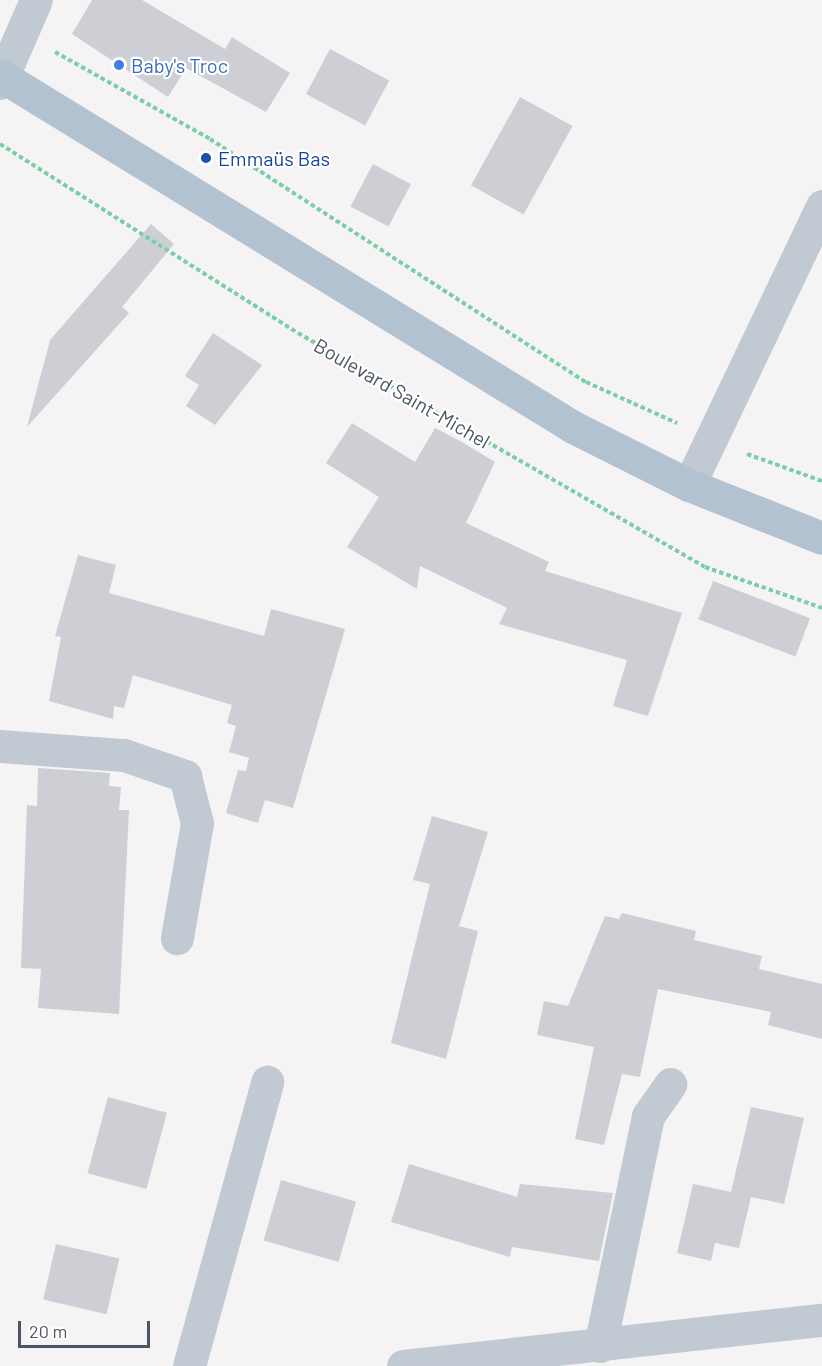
<!DOCTYPE html>
<meta charset="utf-8">
<style>
body{margin:0}
#map{position:relative;width:822px;height:1366px;overflow:hidden;background:#f5f3f3;font-family:Barlow,sans-serif}
div>[style]{position:absolute}
.building>*{inset:0;background:#cdcfd5;transform-origin:0 0}
.path>*{height:4px;margin-top:-2px;transform-origin:0;background:repeating-linear-gradient(90deg,#7ad0a6 0 4.5px,transparent 0 7.5px)}
.minor>*{height:33px;margin:-16.5px;padding:0 16.5px;transform-origin:16.5px;border-radius:16.5px;background:#c1cad2}
.major>*{height:33px;margin:-16.5px;padding:0 16.5px;transform-origin:16.5px;border-radius:16.5px;background:#b3c2d1}
.dots>*{width:16px;height:16px;translate:-50% -50%;box-sizing:border-box;border:3px solid #fff;border-radius:50%}
span{translate:-50% -50%;white-space:nowrap;text-align:center;line-height:1.15;-webkit-text-stroke:4.5px #fff;paint-order:stroke}
.shop-label{font-size:20px;color:#366cbe}
.left{translate:0 -50%;text-align:left}
.transit-label{font-size:20px;color:#164399}
.street-label{font-size:20px;color:#4a5661}
.scale{position:absolute;left:18px;top:1321px;width:132px;height:27px;box-sizing:border-box;border:3px solid #4a5661;border-top:0;padding-left:8px;font-size:18px;line-height:21px;white-space:nowrap;color:#4a5661;-webkit-text-stroke:4px #fff;paint-order:stroke}
</style>
<div id="map">
<div class="building">
<i style="clip-path:polygon(92px 0,142px 0,225px 49px,232px 37px,290px 73px,266px 112px,186px 68px,168px 97px,72px 34px)"></i>
<i style="left:330px;top:49px;width:67px;height:51px;rotate:28deg"></i>
<i style="left:520px;top:97px;width:60px;height:101px;rotate:29deg"></i>
<i style="left:373px;top:164px;width:43px;height:48px;rotate:28deg"></i>
<i style="clip-path:polygon(151px 224px,174px 244px,122px 307px,129px 313px,27px 427px,50px 340px)"></i>
<i style="clip-path:polygon(213px 333px,262px 365px,215px 425px,186px 406px,199px 385px,185px 376px)"></i>
<i style="clip-path:polygon(352px 423px,415px 462px,435px 428px,462px 442px,495px 462px,466px 523px,549px 562px,545px 571px,682px 613px,648px 716px,613px 706px,627px 660px,499px 624px,507px 608px,420px 566px,417px 589px,347px 547px,379px 497px,326px 463px)"></i>
<i style="clip-path:polygon(78px 555px,116px 565px,109px 593px,264px 636px,271px 609px,345px 629px,293px 808px,265px 800px,258px 823px,226px 813px,238px 770px,246px 771px,249px 758px,229px 752px,236px 726px,227px 723px,232px 705px,133px 675px,124px 708px,114px 706px,113px 719px,49px 701px,61px 637px,55px 636px)"></i>
<i style="left:713px;top:581px;width:104px;height:41px;rotate:21deg"></i>
<i style="clip-path:polygon(38px 768px,110px 773px,109px 786px,121px 787px,119px 810px,129px 810px,119px 1014px,38px 1008px,41px 969px,21px 968px,27px 805px,37px 806px)"></i>
<i style="clip-path:polygon(432px 816px,488px 832px,459px 926px,478px 931px,446px 1059px,391px 1043px,430px 884px,413px 880px)"></i>
<i style="clip-path:polygon(622px 913px,696px 931px,694px 940px,762px 956px,759px 969px,822px 984px,822px 1039px,768px 1025px,771px 1012px,658px 989px,640px 1077px,622px 1074px,604px 1145px,575px 1139px,594px 1047px,537px 1035px,544px 1001px,568px 1006px,605px 916px,619px 919px)"></i>
<i style="left:108px;top:1097px;width:61px;height:79px;rotate:15deg"></i>
<i style="clip-path:polygon(751px 1107px,804px 1118px,784px 1204px,751px 1197px,739px 1248px,715px 1243px,711px 1261px,677px 1253px,693px 1184px,736px 1193px,731px 1192px)"></i>
<i style="clip-path:polygon(409px 1164px,517px 1197px,520px 1184px,613px 1193px,599px 1261px,512px 1247px,510px 1257px,391px 1222px)"></i>
<i style="left:281px;top:1180px;width:78px;height:63px;rotate:16deg"></i>
<i style="left:56px;top:1244px;width:65px;height:57px;rotate:13deg"></i>
</div>
<div class="path">
<i style="left:55px;top:52px;width:178px;rotate:29.3deg"></i>
<i style="left:210px;top:139px;width:448px;rotate:32.9deg"></i>
<i style="left:586px;top:382px;width:100px;rotate:24.3deg"></i>
<i style="left:0;top:144px;width:353px;rotate:32.4deg"></i>
<i style="left:298px;top:333px;width:469px;rotate:29.9deg"></i>
<i style="left:705px;top:567px;width:124px;rotate:19.3deg"></i>
<i style="left:747px;top:454px;width:80px;rotate:19.8deg"></i>
</div>
<div class="minor">
<i style="left:0;top:83px;width:90px;rotate:-66.6deg"></i>
<i style="left:689px;top:485px;width:309px;rotate:-64.5deg"></i>
<i style="left:0;top:746px;width:124px;rotate:4.2deg"></i>
<i style="left:124px;top:755px;width:65px;rotate:19deg"></i>
<i style="left:185px;top:776px;width:49px;rotate:75.7deg"></i>
<i style="left:197px;top:823px;width:117px;rotate:99.9deg"></i>
<i style="left:600px;top:1346px;width:235px;rotate:-78.2deg"></i>
<i style="left:648px;top:1116px;width:39px;rotate:-55deg"></i>
<i style="left:189px;top:1366px;width:295px;rotate:-74.6deg"></i>
<i style="left:403px;top:1366px;width:422px;rotate:-6.3deg"></i>
</div>
<div class="major">
<i style="left:0;top:75px;width:672px;rotate:31.56deg"></i>
<i style="left:573px;top:427px;width:130px;rotate:26.6deg"></i>
<i style="left:689px;top:485px;width:143px;rotate:21.7deg"></i>
</div>
<div class="dots">
<i style="left:119px;top:65px;background:#3f7fe0"></i>
<i style="left:206px;top:158px;background:#1a4fb4"></i>
</div>
<div class="shop-label">
<span class="left" style="left:131px;top:65px">Baby's Troc</span>
</div>
<div class="transit-label">
<span class="left" style="left:218px;top:158px">Emmaüs Bas</span>
</div>
<div class="street-label">
<span style="left:402px;top:393px;rotate:30deg">Boulevard Saint-Michel</span>
</div>
<div class="scale">20 m</div>
</div>
